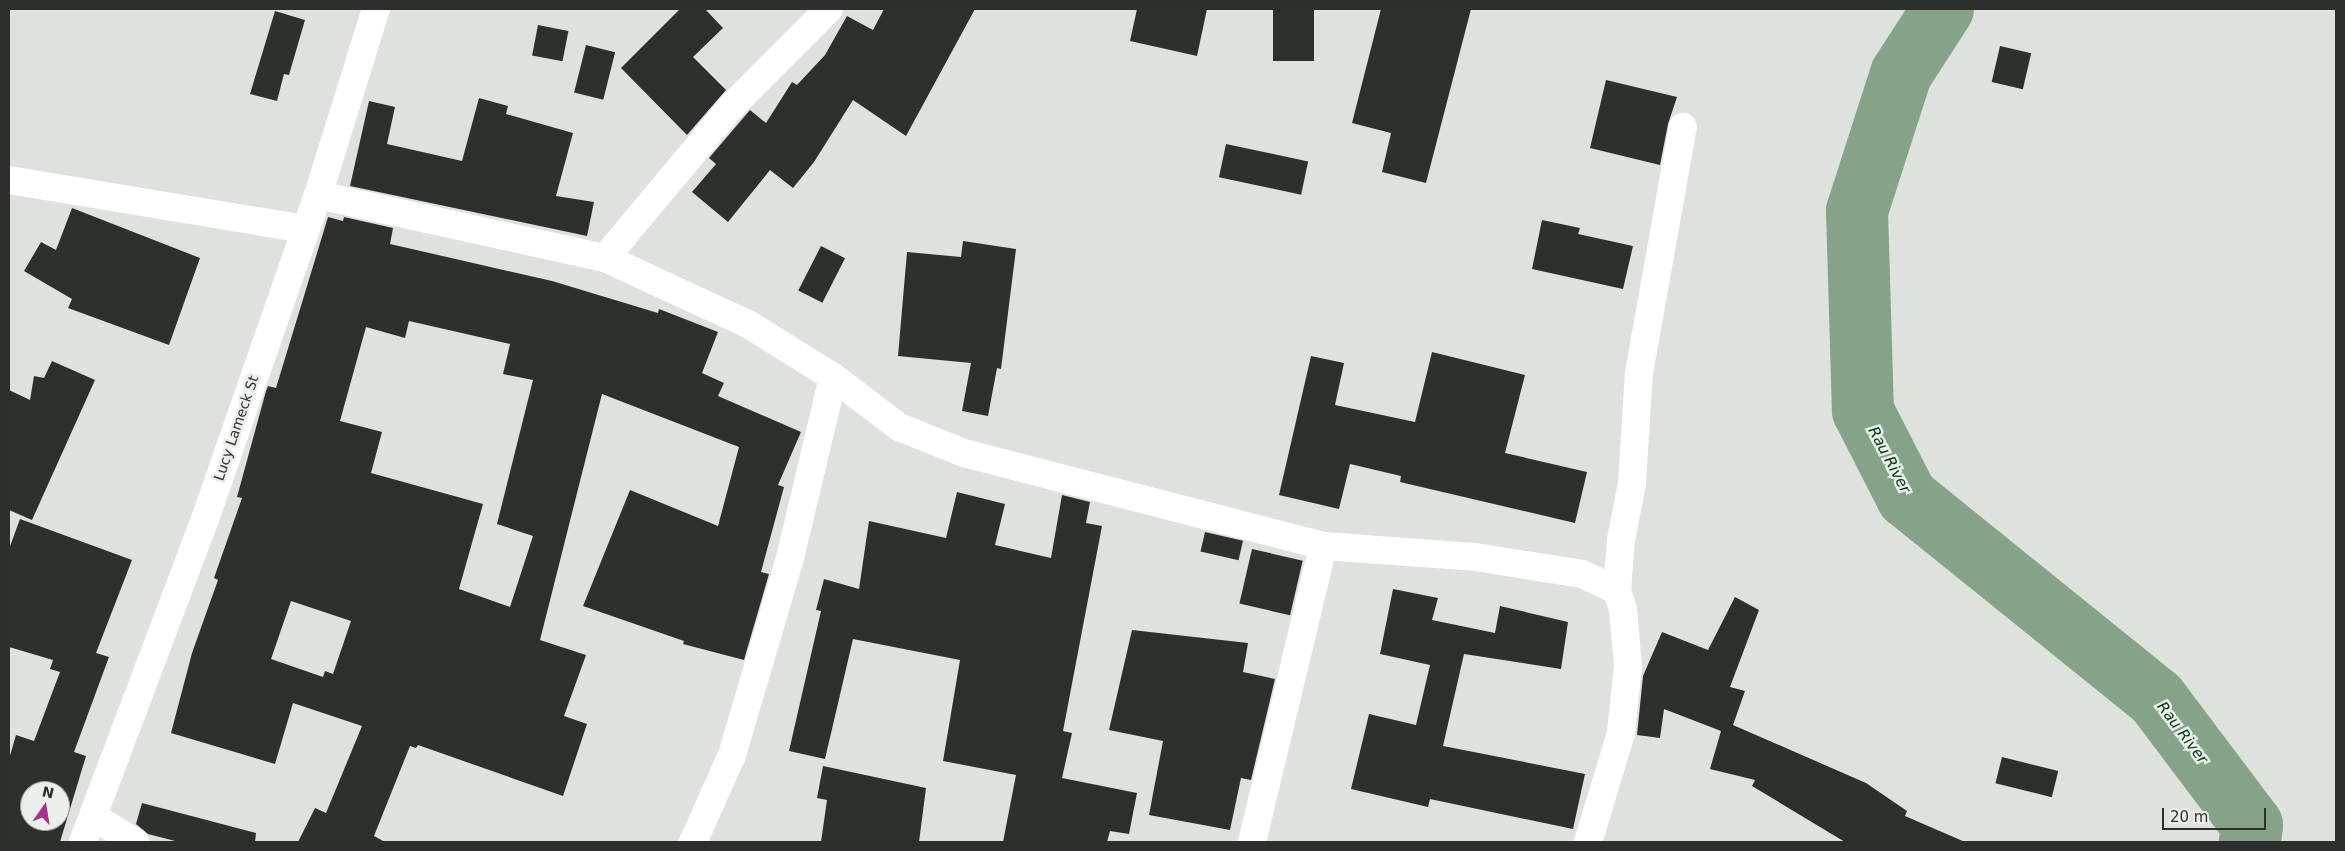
<!DOCTYPE html>
<style>
body{margin:0}
#map{position:relative;width:2345px;height:851px;overflow:hidden;background:#dde2dd;font-family:"DejaVu Sans",sans-serif}
div>[style]{position:absolute}
.river>*{height:62px;margin:-31px;padding:0 31px;transform-origin:31px;border-radius:31px;background:#85a389}
.building>*{inset:0;background:#2d312d;transform-origin:0 0}
.street>*{height:28px;margin:-14px;padding:0 14px;transform-origin:14px;border-radius:14px;background:#fff}
span{translate:-50% -50%;white-space:nowrap;text-align:center;line-height:1.15;-webkit-text-stroke:5px #eaefea;paint-order:stroke}
.street-label{font-size:14px;color:#2d2f2d}
.water-label{font-size:15px;color:#023612;font-style:italic}
.frame{position:absolute;inset:0;border:10px solid #2d2f2d;pointer-events:none}
.north{position:absolute;left:20px;top:781px;width:50px;height:50px;box-sizing:border-box;background:#eaefea;border:1px solid #9ea29e;border-radius:50%;rotate:13deg;font-size:14px;font-weight:700;line-height:20px;text-align:center;color:#2d2f2d}
.north::after{content:'';display:block;margin:auto;width:18px;height:22px;background:#a3318d;clip-path:polygon(50% 0,100% 100%,50% 72%,0 100%)}
.scale{position:absolute;left:2162px;top:808px;width:104px;height:22px;box-sizing:border-box;border:2px solid #2d2f2d;border-top:0;padding-left:6px;font-size:15px;line-height:18px;white-space:nowrap;color:#2d2f2d;-webkit-text-stroke:4px #eaefea;paint-order:stroke}
</style>
<div id="map">
<div class="river">
<i style="left:1943px;top:9px;width:77px;rotate:122.9deg"></i>
<i style="left:1901px;top:74px;width:144px;rotate:107.8deg"></i>
<i style="left:1857px;top:211px;width:200px;rotate:88.3deg"></i>
<i style="left:1863px;top:411px;width:97px;rotate:62.9deg"></i>
<i style="left:1907px;top:497px;width:321px;rotate:38.9deg"></i>
<i style="left:2157px;top:699px;width:158px;rotate:53deg"></i>
<i style="left:2252px;top:825px;width:17px;rotate:97deg"></i>
</div>
<div class="building">
<i style="clip-path:polygon(680px 9px,705px 9px,723px 28px,693px 57px,726px 90px,687px 135px,621px 68px)"></i>
<i style="clip-path:polygon(884px 9px,975px 9px,906px 136px,853px 100px,814px 162px,793px 188px,770px 170px,728px 222px,692px 192px,716px 164px,709px 158px,744px 117px,750px 110px,766px 123px,792px 82px,797px 85px,825px 55px,847px 16px,873px 30px)"></i>
<i style="clip-path:polygon(1137px 9px,1207px 9px,1197px 56px,1130px 41px)"></i>
<i style="left:1273px;top:9px;width:41px;height:52px"></i>
<i style="clip-path:polygon(1381px 9px,1471px 9px,1426px 183px,1382px 172px,1391px 133px,1352px 123px)"></i>
<i style="clip-path:polygon(275px 11px,305px 20px,289px 75px,284px 74px,277px 101px,250px 94px)"></i>
<i style="left:538px;top:25px;width:31px;height:31px;rotate:11deg"></i>
<i style="left:586px;top:45px;width:30px;height:49px;rotate:14deg"></i>
<i style="left:2000px;top:46px;width:32px;height:37px;rotate:13deg"></i>
<i style="clip-path:polygon(1606px 80px,1677px 97px,1668px 124px,1660px 165px,1590px 148px)"></i>
<i style="clip-path:polygon(479px 98px,508px 106px,506px 114px,573px 133px,556px 196px,594px 202px,587px 236px,350px 186px,369px 101px,395px 107px,387px 144px,462px 161px)"></i>
<i style="left:1226px;top:144px;width:84px;height:34px;rotate:12deg"></i>
<i style="clip-path:polygon(72px 208px,200px 258px,169px 345px,68px 308px,72px 299px,24px 271px,41px 242px,56px 250px)"></i>
<i style="clip-path:polygon(evenodd,328px 217px,343px 221px,344px 217px,393px 228px,390px 244px,552px 281px,658px 313px,659px 309px,718px 332px,702px 373px,724px 383px,718px 396px,801px 432px,778px 485px,784px 487px,761px 572px,769px 574px,744px 660px,683px 644px,684px 641px,583px 606px,630px 490px,718px 526px,739px 447px,602px 394px,540px 640px,586px 655px,564px 716px,587px 724px,563px 796px,418px 745px,416px 748px,410px 746px,374px 836px,385px 842px,298px 842px,315px 808px,326px 813px,362px 726px,293px 703px,275px 764px,171px 733px,192px 653px,218px 580px,214px 578px,242px 498px,237px 497px,266px 391px,268px 386px,276px 388px,328px 217px,409px 321px,510px 344px,503px 374px,533px 380px,497px 524px,533px 536px,510px 607px,459px 589px,483px 504px,371px 473px,382px 432px,340px 421px,366px 327px,405px 338px,409px 321px,328px 217px,291px 601px,351px 621px,333px 674px,325px 671px,323px 677px,271px 659px,291px 601px)"></i>
<i style="clip-path:polygon(1542px 220px,1580px 228px,1578px 234px,1633px 246px,1623px 289px,1532px 269px)"></i>
<i style="clip-path:polygon(963px 241px,1016px 249px,1001px 369px,997px 368px,988px 416px,962px 411px,971px 363px,898px 356px,907px 252px,961px 257px)"></i>
<i style="left:821px;top:246px;width:27px;height:50px;rotate:27deg"></i>
<i style="clip-path:polygon(1432px 352px,1525px 375px,1505px 453px,1587px 472px,1575px 523px,1400px 482px,1401px 476px,1350px 464px,1339px 509px,1279px 495px,1311px 356px,1344px 363px,1335px 405px,1415px 422px)"></i>
<i style="clip-path:polygon(52px 361px,95px 380px,32px 520px,9px 510px,9px 390px,30px 400px,34px 376px,44px 378px)"></i>
<i style="clip-path:polygon(957px 492px,1005px 504px,995px 545px,1051px 558px,1062px 495px,1090px 502px,1086px 523px,1102px 526px,1063px 731px,1072px 733px,1062px 778px,1137px 793px,1129px 834px,1110px 831px,1107px 842px,1003px 842px,1016px 775px,943px 761px,960px 660px,853px 639px,825px 759px,789px 751px,821px 611px,816px 610px,824px 579px,859px 589px,869px 521px,946px 538px)"></i>
<i style="clip-path:polygon(evenodd,20px 519px,132px 560px,96px 653px,109px 657px,74px 752px,86px 756px,60px 842px,9px 842px,9px 759px,16px 735px,34px 741px,60px 672px,50px 669px,53px 660px,9px 647px,9px 549px,20px 519px,30px 791px,60px 791px,60px 821px,30px 821px,30px 791px)"></i>
<i style="left:1205px;top:532px;width:39px;height:20px;rotate:13deg"></i>
<i style="left:1252px;top:549px;width:52px;height:56px;rotate:13deg"></i>
<i style="clip-path:polygon(1393px 589px,1438px 598px,1432px 620px,1495px 633px,1500px 606px,1568px 622px,1561px 669px,1464px 654px,1443px 746px,1585px 774px,1573px 829px,1430px 799px,1428px 807px,1351px 789px,1369px 714px,1416px 725px,1430px 665px,1380px 654px)"></i>
<i style="clip-path:polygon(1735px 597px,1759px 610px,1730px 687px,1745px 691px,1733px 725px,1866px 783px,1907px 811px,1905px 816px,1965px 842px,1845px 842px,1752px 786px,1755px 780px,1710px 769px,1721px 731px,1664px 709px,1660px 738px,1637px 735px,1643px 676px,1662px 632px,1708px 650px)"></i>
<i style="clip-path:polygon(1132px 630px,1248px 643px,1243px 672px,1275px 679px,1251px 780px,1241px 778px,1230px 830px,1149px 815px,1163px 741px,1109px 730px)"></i>
<i style="left:2002px;top:757px;width:58px;height:27px;rotate:14deg"></i>
<i style="clip-path:polygon(823px 766px,926px 788px,919px 842px,821px 842px,827px 800px,817px 798px)"></i>
<i style="clip-path:polygon(142px 803px,256px 833px,255px 842px,179px 842px,148px 834px,136px 824px)"></i>
</div>
<div class="street">
<i style="left:9px;top:180px;width:299px;rotate:9.4deg"></i>
<i style="left:318px;top:195px;width:294px;rotate:12.4deg"></i>
<i style="left:605px;top:258px;width:157px;rotate:24.8deg"></i>
<i style="left:748px;top:324px;width:100px;rotate:31.9deg"></i>
<i style="left:833px;top:377px;width:83px;rotate:37.1deg"></i>
<i style="left:899px;top:427px;width:70px;rotate:21.8deg"></i>
<i style="left:964px;top:453px;width:371px;rotate:14.5deg"></i>
<i style="left:1323px;top:546px;width:152px;rotate:4.1deg"></i>
<i style="left:1475px;top:557px;width:108px;rotate:9deg"></i>
<i style="left:1582px;top:574px;width:38px;rotate:25deg"></i>
<i style="left:1617px;top:590px;width:21px;rotate:73deg"></i>
<i style="left:1623px;top:610px;width:56px;rotate:84.9deg"></i>
<i style="left:1628px;top:666px;width:67px;rotate:96deg"></i>
<i style="left:1621px;top:733px;width:114px;rotate:106.8deg"></i>
<i style="left:605px;top:258px;width:198px;rotate:-50.1deg"></i>
<i style="left:732px;top:106px;width:137px;rotate:-45deg"></i>
<i style="left:1617px;top:590px;width:50px;rotate:-85.4deg"></i>
<i style="left:1621px;top:540px;width:58px;rotate:-79.1deg"></i>
<i style="left:1632px;top:483px;width:110px;rotate:-86.4deg"></i>
<i style="left:1639px;top:373px;width:250px;rotate:-79.9deg"></i>
<i style="left:94px;top:817px;width:48px;rotate:31.4deg"></i>
<i style="left:83px;top:842px;width:345px;rotate:-69.3deg"></i>
<i style="left:205px;top:519px;width:343px;rotate:-70.8deg"></i>
<i style="left:318px;top:195px;width:195px;rotate:-72.7deg"></i>
<i style="left:693px;top:842px;width:95px;rotate:-65.9deg"></i>
<i style="left:732px;top:755px;width:205px;rotate:-73.6deg"></i>
<i style="left:790px;top:558px;width:186px;rotate:-76.6deg"></i>
<i style="left:1252px;top:842px;width:304px;rotate:-76.5deg"></i>
</div>
<div class="street-label">
<span style="left:236px;top:428px;rotate:-71deg">Lucy Lameck St</span>
</div>
<div class="water-label">
<span style="left:1889px;top:460px;rotate:62deg">Rau River</span>
<span style="left:2182px;top:733px;rotate:53deg">Rau River</span>
</div>
<div class="frame"></div>
<div class="north">N</div>
<div class="scale">20 m</div>
</div>
